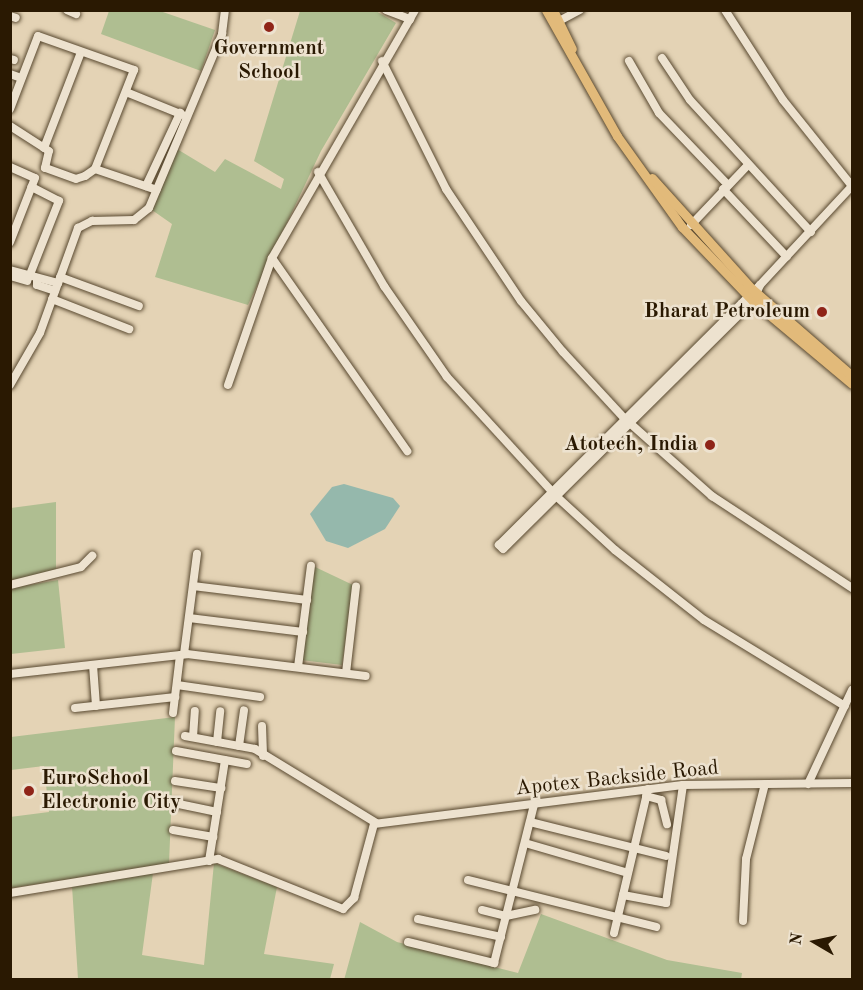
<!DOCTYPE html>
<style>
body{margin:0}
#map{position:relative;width:863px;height:990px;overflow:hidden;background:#e4d3b5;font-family:"Old Standard TT",serif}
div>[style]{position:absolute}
.green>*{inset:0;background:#afbe91}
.water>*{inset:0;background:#95b8ac}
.roads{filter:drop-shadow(0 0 2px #58482f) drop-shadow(0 0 2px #58482f)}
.minor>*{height:8px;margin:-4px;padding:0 4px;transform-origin:4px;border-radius:4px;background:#ede2cf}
.major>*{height:9px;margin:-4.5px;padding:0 4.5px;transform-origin:4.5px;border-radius:4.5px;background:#e2ba7a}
.dots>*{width:16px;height:16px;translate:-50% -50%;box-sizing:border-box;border:3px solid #ede2cf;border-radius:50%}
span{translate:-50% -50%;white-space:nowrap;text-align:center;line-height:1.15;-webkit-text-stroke:5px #ede2cf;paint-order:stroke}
.poi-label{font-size:21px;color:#2a1902;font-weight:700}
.right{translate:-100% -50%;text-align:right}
.left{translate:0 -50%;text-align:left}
.street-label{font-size:21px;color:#2a1902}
.frame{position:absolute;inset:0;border:12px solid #2a1902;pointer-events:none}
.north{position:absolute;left:785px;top:912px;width:60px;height:60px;-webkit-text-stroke:4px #ede2cf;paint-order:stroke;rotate:279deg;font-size:16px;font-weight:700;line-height:24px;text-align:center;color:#2a1902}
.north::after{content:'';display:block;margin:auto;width:21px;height:27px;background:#2a1902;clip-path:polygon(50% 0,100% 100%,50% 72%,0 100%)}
</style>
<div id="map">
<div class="green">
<i style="clip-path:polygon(109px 11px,160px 11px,215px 30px,201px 71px,101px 34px)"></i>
<i style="clip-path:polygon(300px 11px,376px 11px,396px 23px,321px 151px,248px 305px,155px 277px,172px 224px,152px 210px,177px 149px,215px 172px,225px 159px,281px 189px,284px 179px,254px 161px)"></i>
<i style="clip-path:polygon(56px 502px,56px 573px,11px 580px,11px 508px)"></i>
<i style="clip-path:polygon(313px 566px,353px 585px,342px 665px,301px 660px)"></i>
<i style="clip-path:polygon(58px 580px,65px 648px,11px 654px,11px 588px)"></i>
<i style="clip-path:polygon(175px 717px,169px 864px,11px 888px,10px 817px,49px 812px,44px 766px,11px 770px,11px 737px)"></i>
<i style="clip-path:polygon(214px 863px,277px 887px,264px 954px,334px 964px,330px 979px,78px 979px,72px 886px,153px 873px,142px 955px,204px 965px)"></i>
<i style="clip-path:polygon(541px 914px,667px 960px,742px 973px,741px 980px,344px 980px,360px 922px,397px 942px,518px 973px)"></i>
</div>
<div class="water">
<i style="clip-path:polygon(344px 484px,393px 498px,400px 506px,385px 529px,348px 548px,326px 541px,310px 514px,332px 487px)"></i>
</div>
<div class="roads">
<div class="minor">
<i style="left:67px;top:10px;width:10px;rotate:24deg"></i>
<i style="left:386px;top:10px;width:26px;rotate:21deg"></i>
<i style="left:725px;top:10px;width:107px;rotate:57.2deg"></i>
<i style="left:783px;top:100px;width:110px;rotate:51.3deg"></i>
<i style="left:10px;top:16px;width:6px;rotate:18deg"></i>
<i style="left:559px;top:21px;width:24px;rotate:-28deg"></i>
<i style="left:662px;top:58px;width:50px;rotate:56.3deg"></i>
<i style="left:690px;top:100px;width:179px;rotate:47.5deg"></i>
<i style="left:10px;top:59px;width:4px;rotate:14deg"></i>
<i style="left:382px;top:61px;width:143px;rotate:63.4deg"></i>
<i style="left:446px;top:189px;width:135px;rotate:56.2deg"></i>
<i style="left:521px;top:301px;width:66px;rotate:50.5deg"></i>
<i style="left:563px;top:352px;width:90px;rotate:47.3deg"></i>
<i style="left:624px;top:418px;width:118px;rotate:41.6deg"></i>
<i style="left:712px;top:496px;width:168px;rotate:33.3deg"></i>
<i style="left:629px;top:61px;width:60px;rotate:60deg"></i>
<i style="left:659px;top:113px;width:98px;rotate:46.2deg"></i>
<i style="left:10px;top:74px;width:12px;rotate:20deg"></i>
<i style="left:126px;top:92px;width:61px;rotate:22deg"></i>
<i style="left:10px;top:109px;width:78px;rotate:-69deg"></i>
<i style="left:38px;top:36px;width:102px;rotate:19.5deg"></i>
<i style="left:134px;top:70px;width:106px;rotate:111.5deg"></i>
<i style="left:95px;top:169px;width:12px;rotate:145deg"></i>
<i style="left:85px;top:176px;width:9px;rotate:162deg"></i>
<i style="left:76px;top:179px;width:33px;rotate:-160deg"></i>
<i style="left:45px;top:168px;width:17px;rotate:-77deg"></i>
<i style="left:49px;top:151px;width:46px;rotate:-147.3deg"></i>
<i style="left:44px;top:148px;width:103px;rotate:-68.9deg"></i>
<i style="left:10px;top:167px;width:27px;rotate:24deg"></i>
<i style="left:35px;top:178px;width:69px;rotate:111.3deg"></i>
<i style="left:95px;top:169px;width:65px;rotate:18.7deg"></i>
<i style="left:318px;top:172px;width:132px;rotate:59.9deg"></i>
<i style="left:384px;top:286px;width:111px;rotate:55.3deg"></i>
<i style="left:447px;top:377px;width:161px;rotate:47.5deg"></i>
<i style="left:556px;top:496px;width:80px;rotate:42.5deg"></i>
<i style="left:615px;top:550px;width:113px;rotate:38.2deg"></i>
<i style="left:704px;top:620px;width:165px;rotate:31.4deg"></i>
<i style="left:146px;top:186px;width:81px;rotate:-65deg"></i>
<i style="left:723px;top:189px;width:93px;rotate:46.7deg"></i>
<i style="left:691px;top:225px;width:81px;rotate:-46.5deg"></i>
<i style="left:272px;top:258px;width:236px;rotate:55deg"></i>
<i style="left:10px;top:270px;width:50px;rotate:15.2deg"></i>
<i style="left:10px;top:276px;width:18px;rotate:16deg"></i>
<i style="left:29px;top:277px;width:82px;rotate:-68.5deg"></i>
<i style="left:59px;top:201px;width:31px;rotate:-153deg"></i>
<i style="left:60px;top:277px;width:84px;rotate:20.2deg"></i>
<i style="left:37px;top:279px;width:6px;rotate:90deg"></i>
<i style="left:37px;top:285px;width:19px;rotate:18deg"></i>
<i style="left:760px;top:285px;width:17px;rotate:114deg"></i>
<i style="left:753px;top:301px;width:352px;rotate:135.2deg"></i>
<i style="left:503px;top:549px;width:6px;rotate:-135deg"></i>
<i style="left:499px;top:545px;width:368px;rotate:-44.9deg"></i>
<i style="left:760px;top:285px;width:135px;rotate:-47.1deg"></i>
<i style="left:52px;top:299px;width:83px;rotate:21.3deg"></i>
<i style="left:10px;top:385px;width:60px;rotate:-60deg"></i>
<i style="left:40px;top:333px;width:112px;rotate:-70.1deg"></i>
<i style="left:78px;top:228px;width:16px;rotate:-27deg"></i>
<i style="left:92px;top:221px;width:42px;rotate:-1.4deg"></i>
<i style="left:134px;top:220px;width:19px;rotate:-39deg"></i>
<i style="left:149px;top:208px;width:189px;rotate:-67.2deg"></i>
<i style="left:222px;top:34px;width:24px;rotate:-83deg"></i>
<i style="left:228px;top:385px;width:134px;rotate:-70.9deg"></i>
<i style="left:272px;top:258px;width:286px;rotate:-60deg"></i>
<i style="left:10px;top:585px;width:73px;rotate:-14.2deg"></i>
<i style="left:81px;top:567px;width:16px;rotate:-45deg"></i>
<i style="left:193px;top:586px;width:115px;rotate:7deg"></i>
<i style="left:189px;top:618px;width:115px;rotate:7deg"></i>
<i style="left:184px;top:654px;width:101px;rotate:-82.6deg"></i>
<i style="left:93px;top:665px;width:41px;rotate:85.8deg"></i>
<i style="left:298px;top:667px;width:102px;rotate:-82.7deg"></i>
<i style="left:346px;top:673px;width:87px;rotate:-83.4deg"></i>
<i style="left:10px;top:674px;width:178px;rotate:-6.4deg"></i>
<i style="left:187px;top:654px;width:180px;rotate:7deg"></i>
<i style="left:177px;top:685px;width:84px;rotate:8.2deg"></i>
<i style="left:75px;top:708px;width:101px;rotate:-6.3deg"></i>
<i style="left:173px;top:713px;width:58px;rotate:-83.1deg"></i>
<i style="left:262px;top:726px;width:30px;rotate:88deg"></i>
<i style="left:185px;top:736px;width:71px;rotate:10.5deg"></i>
<i style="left:255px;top:749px;width:142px;rotate:31.4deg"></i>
<i style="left:193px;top:737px;width:26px;rotate:-86deg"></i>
<i style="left:217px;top:742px;width:31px;rotate:-84deg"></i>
<i style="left:239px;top:746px;width:36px;rotate:-82deg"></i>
<i style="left:176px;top:751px;width:72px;rotate:10.4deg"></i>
<i style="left:175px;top:781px;width:47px;rotate:8.7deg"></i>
<i style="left:808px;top:784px;width:104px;rotate:-64.9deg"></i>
<i style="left:646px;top:796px;width:16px;rotate:15deg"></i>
<i style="left:661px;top:800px;width:25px;rotate:76deg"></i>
<i style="left:174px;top:803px;width:44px;rotate:11.8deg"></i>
<i style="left:530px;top:822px;width:140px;rotate:14deg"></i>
<i style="left:173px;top:830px;width:41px;rotate:9.9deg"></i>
<i style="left:525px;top:843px;width:107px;rotate:16.2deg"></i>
<i style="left:209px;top:861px;width:102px;rotate:-81deg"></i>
<i style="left:468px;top:880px;width:194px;rotate:14deg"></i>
<i style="left:10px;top:893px;width:211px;rotate:-9.3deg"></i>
<i style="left:218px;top:859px;width:135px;rotate:21.8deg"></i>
<i style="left:343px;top:909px;width:16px;rotate:-45deg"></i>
<i style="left:354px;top:898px;width:77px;rotate:-74.9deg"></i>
<i style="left:374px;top:824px;width:311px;rotate:-7.2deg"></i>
<i style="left:683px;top:785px;width:169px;rotate:-0.7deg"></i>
<i style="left:623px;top:895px;width:44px;rotate:10.5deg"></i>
<i style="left:666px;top:903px;width:119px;rotate:-81.8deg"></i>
<i style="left:482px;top:910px;width:25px;rotate:14deg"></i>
<i style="left:506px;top:916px;width:30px;rotate:-12deg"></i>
<i style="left:418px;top:919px;width:85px;rotate:12.2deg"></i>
<i style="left:743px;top:921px;width:62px;rotate:-87.2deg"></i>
<i style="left:746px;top:859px;width:77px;rotate:-75.8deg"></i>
<i style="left:614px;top:933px;width:148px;rotate:-76.7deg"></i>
<i style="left:408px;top:942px;width:89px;rotate:13.7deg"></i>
<i style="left:494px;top:963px;width:163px;rotate:-75.8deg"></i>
</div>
<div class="major">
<i style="left:546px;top:10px;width:145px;rotate:60.6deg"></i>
<i style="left:617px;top:136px;width:112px;rotate:54.5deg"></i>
<i style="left:682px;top:227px;width:103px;rotate:46.2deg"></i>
<i style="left:753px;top:301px;width:129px;rotate:40deg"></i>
<i style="left:553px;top:10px;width:43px;rotate:64deg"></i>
<i style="left:652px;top:178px;width:149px;rotate:48deg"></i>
<i style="left:752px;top:289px;width:133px;rotate:41deg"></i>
</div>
</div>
<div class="dots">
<i style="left:269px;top:27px;background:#8f2418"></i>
<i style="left:822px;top:312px;background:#8f2418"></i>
<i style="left:710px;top:445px;background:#8f2418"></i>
<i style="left:29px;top:791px;background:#8f2418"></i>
</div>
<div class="poi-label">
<span style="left:269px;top:61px">Government<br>School</span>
<span class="right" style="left:810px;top:312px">Bharat Petroleum</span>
<span class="right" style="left:698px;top:445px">Atotech, India</span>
<span class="left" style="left:41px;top:791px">EuroSchool<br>Electronic City</span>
</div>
<div class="street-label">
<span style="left:617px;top:779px;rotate:-6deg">Apotex Backside Road</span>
</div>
<div class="frame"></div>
<div class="north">N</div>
</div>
